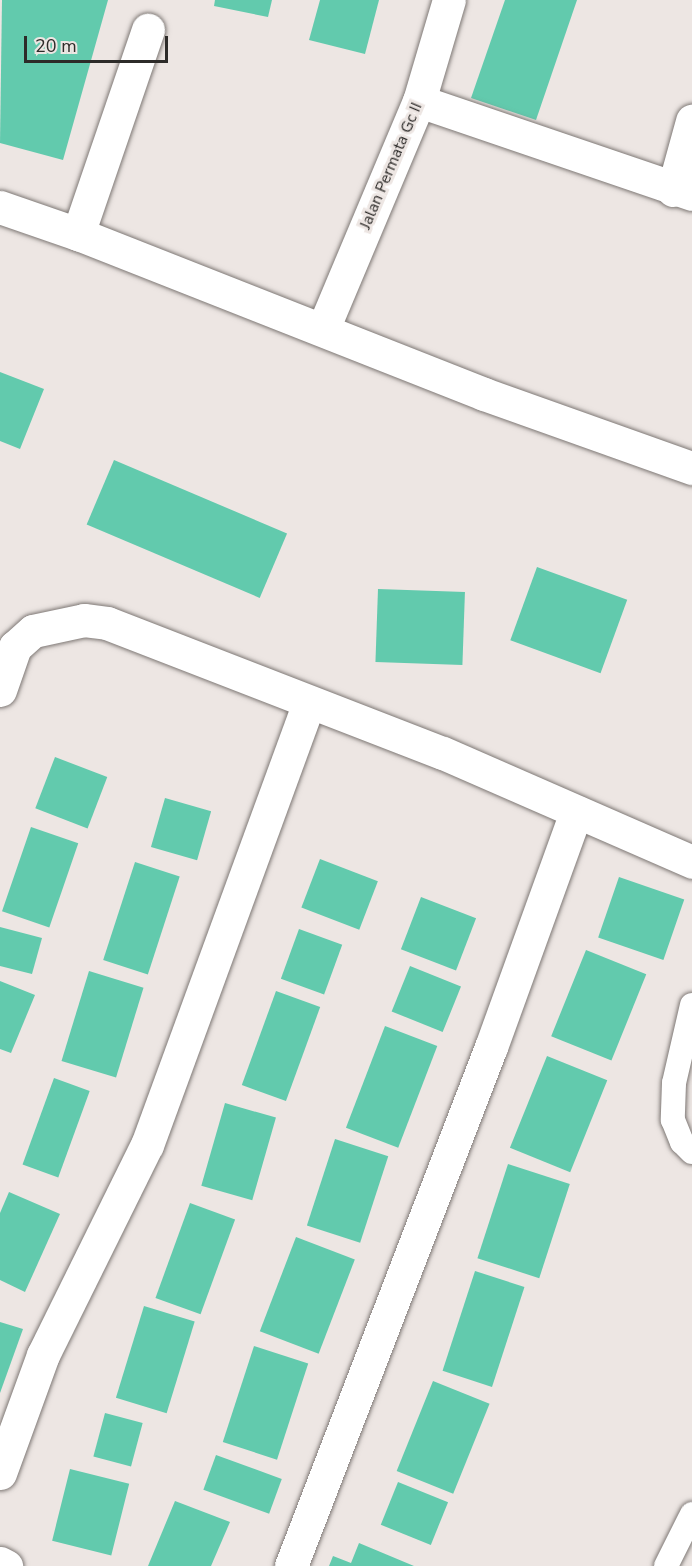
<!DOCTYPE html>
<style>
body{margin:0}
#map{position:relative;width:692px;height:1566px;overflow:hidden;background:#ede6e3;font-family:"Nunito Sans",sans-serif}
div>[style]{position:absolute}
.building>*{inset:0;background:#62caad;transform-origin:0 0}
.roads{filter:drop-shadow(0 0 2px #7e7875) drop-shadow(0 0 2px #7e7875)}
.service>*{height:24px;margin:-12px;padding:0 12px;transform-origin:12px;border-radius:12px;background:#fff}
.minor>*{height:33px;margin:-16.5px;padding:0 16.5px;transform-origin:16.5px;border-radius:16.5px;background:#fff}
span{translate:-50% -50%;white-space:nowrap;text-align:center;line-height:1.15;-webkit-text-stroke:6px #ede6e3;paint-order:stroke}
.street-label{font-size:16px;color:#2d2b29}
.scale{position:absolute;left:24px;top:36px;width:144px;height:27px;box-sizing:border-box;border:3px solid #2d2b29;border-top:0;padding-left:8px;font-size:18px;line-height:21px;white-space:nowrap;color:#2d2b29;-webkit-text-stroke:4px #ede6e3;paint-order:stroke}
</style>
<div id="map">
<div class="building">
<i style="clip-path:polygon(2px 0,108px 0,63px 160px,0 143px)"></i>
<i style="clip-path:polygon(215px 0,272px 0,268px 17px,214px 6px)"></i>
<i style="clip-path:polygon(320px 0,379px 0,365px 54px,309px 40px)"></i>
<i style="clip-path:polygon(505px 0,577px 0,536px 120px,471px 98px)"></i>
<i style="clip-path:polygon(0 372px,44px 389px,20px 449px,0 441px)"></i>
<i style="left:114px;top:460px;width:188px;height:70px;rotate:23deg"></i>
<i style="left:537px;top:567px;width:96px;height:78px;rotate:20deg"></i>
<i style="left:378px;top:589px;width:87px;height:73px;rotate:2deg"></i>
<i style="left:55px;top:757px;width:56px;height:55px;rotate:21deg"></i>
<i style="left:165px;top:798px;width:48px;height:51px;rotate:16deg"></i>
<i style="left:31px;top:827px;width:50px;height:89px;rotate:19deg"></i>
<i style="left:320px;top:859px;width:62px;height:52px;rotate:21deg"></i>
<i style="left:135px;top:862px;width:47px;height:103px;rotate:18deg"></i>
<i style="left:619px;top:877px;width:69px;height:64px;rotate:19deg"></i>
<i style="left:421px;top:897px;width:59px;height:56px;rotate:21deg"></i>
<i style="clip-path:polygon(0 927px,42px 938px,32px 974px,0 966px)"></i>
<i style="left:299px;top:929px;width:46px;height:53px;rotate:20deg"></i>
<i style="left:586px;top:950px;width:65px;height:93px;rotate:22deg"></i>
<i style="left:410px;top:966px;width:55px;height:49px;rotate:22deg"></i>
<i style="left:89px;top:971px;width:57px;height:94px;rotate:17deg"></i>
<i style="clip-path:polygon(0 981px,35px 995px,11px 1053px,0 1049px)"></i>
<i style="left:276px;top:991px;width:47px;height:100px;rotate:20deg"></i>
<i style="left:385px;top:1026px;width:56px;height:109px;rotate:21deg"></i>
<i style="left:547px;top:1056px;width:65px;height:99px;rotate:22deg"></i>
<i style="left:54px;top:1078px;width:38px;height:92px;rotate:20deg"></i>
<i style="left:225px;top:1103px;width:53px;height:86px;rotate:16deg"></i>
<i style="left:335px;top:1139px;width:56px;height:91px;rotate:18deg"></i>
<i style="left:508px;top:1164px;width:65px;height:99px;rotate:18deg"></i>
<i style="clip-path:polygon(9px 1192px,60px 1214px,25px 1292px,0 1280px,0 1213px)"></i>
<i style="left:190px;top:1203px;width:48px;height:101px;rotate:20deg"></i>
<i style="left:296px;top:1237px;width:63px;height:101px;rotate:21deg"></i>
<i style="left:475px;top:1271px;width:52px;height:105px;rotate:18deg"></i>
<i style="left:144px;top:1306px;width:53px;height:96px;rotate:17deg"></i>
<i style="clip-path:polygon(0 1322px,23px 1329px,0 1393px)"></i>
<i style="left:254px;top:1346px;width:57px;height:101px;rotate:18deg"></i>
<i style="left:433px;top:1381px;width:61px;height:97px;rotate:22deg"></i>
<i style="left:105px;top:1413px;width:39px;height:45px;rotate:15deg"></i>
<i style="left:216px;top:1455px;width:70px;height:37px;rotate:20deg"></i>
<i style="left:70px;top:1469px;width:61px;height:74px;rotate:14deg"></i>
<i style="left:398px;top:1482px;width:54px;height:46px;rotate:22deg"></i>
<i style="clip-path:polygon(175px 1501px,230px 1522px,211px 1566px,148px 1566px)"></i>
<i style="clip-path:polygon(359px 1543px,414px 1566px,329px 1566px,333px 1556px,351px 1563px)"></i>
</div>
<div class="roads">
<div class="service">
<i style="left:692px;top:1005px;width:80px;rotate:103deg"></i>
<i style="left:674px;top:1083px;width:37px;rotate:92deg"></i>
<i style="left:673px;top:1120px;width:24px;rotate:68deg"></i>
<i style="left:682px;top:1142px;width:14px;rotate:45deg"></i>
<i style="left:666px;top:1566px;width:58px;rotate:-63.4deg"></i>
</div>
<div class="minor">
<i style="left:419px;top:101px;width:288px;rotate:18.8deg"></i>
<i style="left:673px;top:190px;width:72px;rotate:-74.6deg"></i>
<i style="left:0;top:207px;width:83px;rotate:19.1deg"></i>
<i style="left:78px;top:234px;width:436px;rotate:21.5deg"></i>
<i style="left:484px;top:394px;width:221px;rotate:19.6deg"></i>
<i style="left:78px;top:234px;width:216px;rotate:-71.1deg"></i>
<i style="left:323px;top:329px;width:247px;rotate:-67.2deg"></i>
<i style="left:419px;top:101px;width:105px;rotate:-73.5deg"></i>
<i style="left:0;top:690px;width:46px;rotate:-70.8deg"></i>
<i style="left:15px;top:647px;width:24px;rotate:-42deg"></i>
<i style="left:33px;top:631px;width:52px;rotate:-12.2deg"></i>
<i style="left:84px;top:620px;width:23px;rotate:7deg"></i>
<i style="left:107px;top:623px;width:360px;rotate:21.2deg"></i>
<i style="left:443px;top:753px;width:272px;rotate:23.6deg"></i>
<i style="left:0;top:1473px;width:126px;rotate:-70deg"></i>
<i style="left:43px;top:1355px;width:234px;rotate:-63.7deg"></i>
<i style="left:147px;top:1145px;width:471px;rotate:-69.9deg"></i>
<i style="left:0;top:1563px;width:7px;rotate:27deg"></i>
<i style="left:291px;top:1566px;width:556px;rotate:-68.93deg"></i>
<i style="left:491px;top:1047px;width:250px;rotate:-70.1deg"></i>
</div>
</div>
<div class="street-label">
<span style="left:391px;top:166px;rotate:-67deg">Jalan Permata Gc II</span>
</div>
<div class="scale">20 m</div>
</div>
